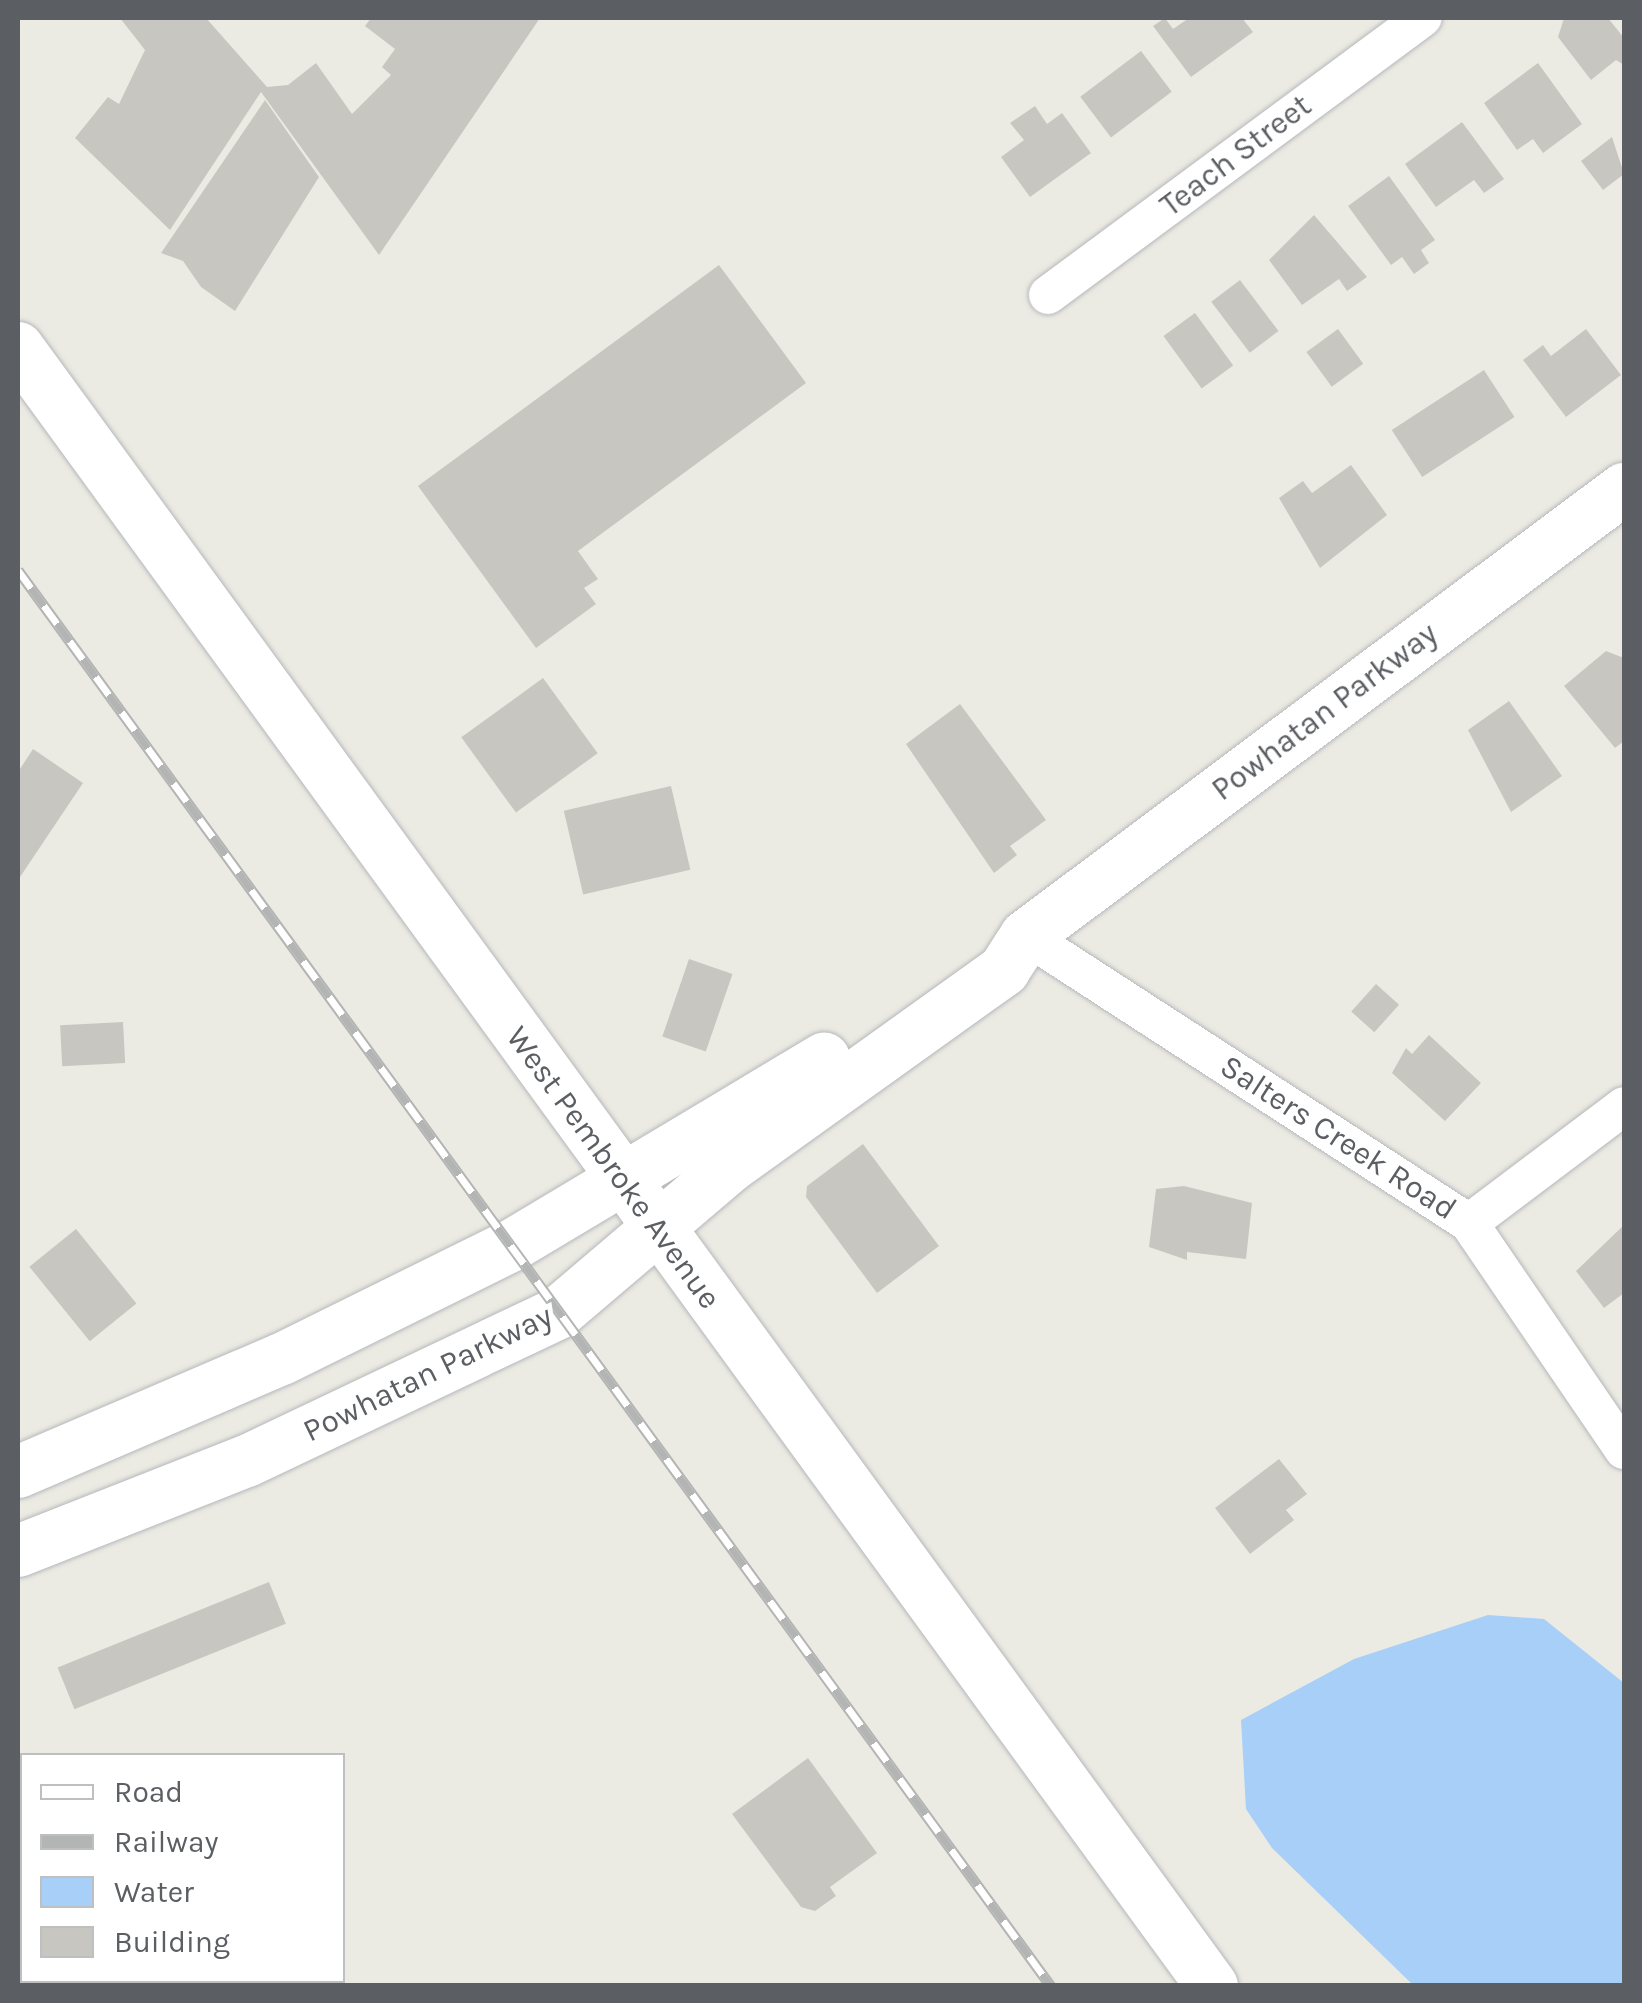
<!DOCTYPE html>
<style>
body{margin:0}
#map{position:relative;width:1642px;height:2003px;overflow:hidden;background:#ecebe3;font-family:Karla,sans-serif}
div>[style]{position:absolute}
.water>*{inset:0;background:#a8cff7}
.building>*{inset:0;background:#c8c6c0;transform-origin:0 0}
.roads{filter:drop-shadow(0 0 2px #b5b8bc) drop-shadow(0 0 2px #b5b8bc)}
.minor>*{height:38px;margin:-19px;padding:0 19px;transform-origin:19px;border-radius:19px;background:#fff}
.secondary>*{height:52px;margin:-26px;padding:0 26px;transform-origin:26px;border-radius:26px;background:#fff}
.rail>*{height:11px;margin-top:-5.5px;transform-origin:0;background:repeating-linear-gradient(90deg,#fff 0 22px,#b3b4b4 0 44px);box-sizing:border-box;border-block:2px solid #b3b4b4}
span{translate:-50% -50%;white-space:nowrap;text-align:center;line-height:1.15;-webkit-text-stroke:10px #fff;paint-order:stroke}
.street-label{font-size:32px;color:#5b5e62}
.frame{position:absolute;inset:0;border:20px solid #5b5e62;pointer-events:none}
.legend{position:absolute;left:20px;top:1753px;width:325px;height:230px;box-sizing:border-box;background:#fff;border:2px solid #bdbfc0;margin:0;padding:12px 18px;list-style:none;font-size:30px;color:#5b5e62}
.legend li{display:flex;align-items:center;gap:20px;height:50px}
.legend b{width:50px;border:2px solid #bdbfc0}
</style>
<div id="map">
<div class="water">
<i style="clip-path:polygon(1488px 1615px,1544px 1619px,1624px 1683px,1624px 1985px,1413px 1985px,1272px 1848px,1246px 1809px,1241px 1720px,1354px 1659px)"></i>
</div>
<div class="building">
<i style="clip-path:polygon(120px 18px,206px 18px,267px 87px,288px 85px,316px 63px,352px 114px,391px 75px,382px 67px,395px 49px,365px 26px,371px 18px,540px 18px,379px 255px,261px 92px,170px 230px,75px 138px,108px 97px,119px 104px,145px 50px)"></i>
<i style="clip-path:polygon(1165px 18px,1173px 29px,1189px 18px,1242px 18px,1253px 32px,1191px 77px,1153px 26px)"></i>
<i style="clip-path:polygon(1564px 18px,1608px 18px,1624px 38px,1624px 65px,1616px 60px,1591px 80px,1558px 37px)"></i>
<i style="left:1141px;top:51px;width:51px;height:76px;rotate:53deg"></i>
<i style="clip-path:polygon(1538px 63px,1582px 124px,1543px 153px,1533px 139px,1517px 150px,1484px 103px)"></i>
<i style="clip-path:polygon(265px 100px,319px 177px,235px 311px,201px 287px,183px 261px,161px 253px)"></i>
<i style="clip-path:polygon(1035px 106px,1047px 124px,1062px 113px,1091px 153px,1030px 197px,1001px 157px,1024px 140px,1010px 123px)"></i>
<i style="clip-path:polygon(1462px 122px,1504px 179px,1484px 193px,1474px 180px,1436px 207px,1405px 164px)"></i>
<i style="clip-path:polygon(1612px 137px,1624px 174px,1603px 190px,1581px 161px)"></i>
<i style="clip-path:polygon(1389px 176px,1435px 240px,1421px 250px,1429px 263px,1414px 274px,1402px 257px,1391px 265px,1348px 206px)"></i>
<i style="clip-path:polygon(1314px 215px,1367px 277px,1347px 291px,1339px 279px,1302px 305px,1269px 260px)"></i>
<i style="clip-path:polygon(719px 265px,806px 383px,578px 551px,598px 579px,584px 588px,596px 604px,536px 648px,418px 486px)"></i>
<i style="left:1240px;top:280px;width:64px;height:36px;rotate:53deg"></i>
<i style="left:1195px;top:313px;width:65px;height:39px;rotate:54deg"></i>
<i style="left:1338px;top:329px;width:43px;height:39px;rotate:54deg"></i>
<i style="clip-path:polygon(1586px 329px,1621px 375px,1566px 417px,1523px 360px,1543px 345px,1551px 356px)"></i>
<i style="left:1484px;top:370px;width:56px;height:110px;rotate:57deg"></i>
<i style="clip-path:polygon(1351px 465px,1387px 515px,1320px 568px,1279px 498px,1303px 481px,1312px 493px)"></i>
<i style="clip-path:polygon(1606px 651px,1624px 658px,1624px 741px,1615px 748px,1564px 686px)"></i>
<i style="left:543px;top:678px;width:93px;height:101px;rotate:54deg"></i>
<i style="clip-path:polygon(1509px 701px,1562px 776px,1511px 812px,1468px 730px)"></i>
<i style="clip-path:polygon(960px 704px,1046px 820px,1010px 846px,1017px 855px,994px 873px,906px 744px)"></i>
<i style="clip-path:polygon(33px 749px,83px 783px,18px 880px,18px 772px)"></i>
<i style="left:671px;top:786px;width:86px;height:110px;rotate:77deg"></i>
<i style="left:689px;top:959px;width:46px;height:82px;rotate:19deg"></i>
<i style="left:1376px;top:984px;width:31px;height:37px;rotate:42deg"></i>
<i style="left:123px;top:1022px;width:41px;height:63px;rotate:87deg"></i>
<i style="clip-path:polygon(1429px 1035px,1481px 1083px,1445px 1121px,1392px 1073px,1406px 1048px,1412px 1054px)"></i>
<i style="clip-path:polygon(863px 1144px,939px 1246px,877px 1293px,806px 1197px,807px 1186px)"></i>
<i style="clip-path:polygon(1184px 1186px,1252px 1203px,1246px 1259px,1187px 1252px,1187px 1260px,1149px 1247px,1156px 1189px)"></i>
<i style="clip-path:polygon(1624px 1225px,1624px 1293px,1604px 1308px,1576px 1271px)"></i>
<i style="left:76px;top:1229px;width:96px;height:60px;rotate:51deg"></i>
<i style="clip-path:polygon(1279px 1459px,1307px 1494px,1286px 1510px,1294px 1520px,1250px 1554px,1215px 1508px)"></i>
<i style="left:269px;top:1582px;width:45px;height:228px;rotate:68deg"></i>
<i style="clip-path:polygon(808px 1758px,877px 1853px,830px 1887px,836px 1896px,815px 1911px,801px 1907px,732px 1814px)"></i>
</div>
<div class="roads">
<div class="minor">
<i style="left:1048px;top:295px;width:466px;rotate:-36.5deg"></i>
<i style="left:1026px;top:936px;width:528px;rotate:32.94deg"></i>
<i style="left:1469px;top:1223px;width:275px;rotate:55.7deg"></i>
<i style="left:1469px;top:1223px;width:194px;rotate:-37deg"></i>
</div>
<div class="secondary">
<i style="left:18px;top:348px;width:2027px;rotate:53.91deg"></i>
<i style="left:18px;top:1472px;width:287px;rotate:-23.2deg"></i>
<i style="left:282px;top:1359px;width:255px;rotate:-26.3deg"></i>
<i style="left:511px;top:1246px;width:365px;rotate:-30.9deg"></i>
<i style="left:18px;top:1551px;width:246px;rotate:-21.5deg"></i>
<i style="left:247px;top:1461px;width:344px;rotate:-25.4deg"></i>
<i style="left:558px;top:1313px;width:228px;rotate:-40.4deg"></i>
<i style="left:732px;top:1165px;width:335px;rotate:-35.6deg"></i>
<i style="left:1004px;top:970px;width:40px;rotate:-57.1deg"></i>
<i style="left:1026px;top:936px;width:747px;rotate:-36.78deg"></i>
</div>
</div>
<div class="rail">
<i style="left:18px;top:570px;width:1753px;rotate:53.89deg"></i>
</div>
<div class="street-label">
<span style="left:1236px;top:156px;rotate:-37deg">Teach Street</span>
<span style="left:1325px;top:712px;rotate:-37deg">Powhatan Parkway</span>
<span style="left:1338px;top:1138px;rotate:33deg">Salters Creek Road</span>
<span style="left:613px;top:1168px;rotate:54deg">West Pembroke Avenue</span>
<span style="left:428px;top:1374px;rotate:-26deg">Powhatan Parkway</span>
</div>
<div class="frame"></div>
<ul class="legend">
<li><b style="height:12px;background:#fff"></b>Road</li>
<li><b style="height:12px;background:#b3b4b4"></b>Railway</li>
<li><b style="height:28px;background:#a8cff7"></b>Water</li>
<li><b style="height:28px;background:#c8c6c0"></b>Building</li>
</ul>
</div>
